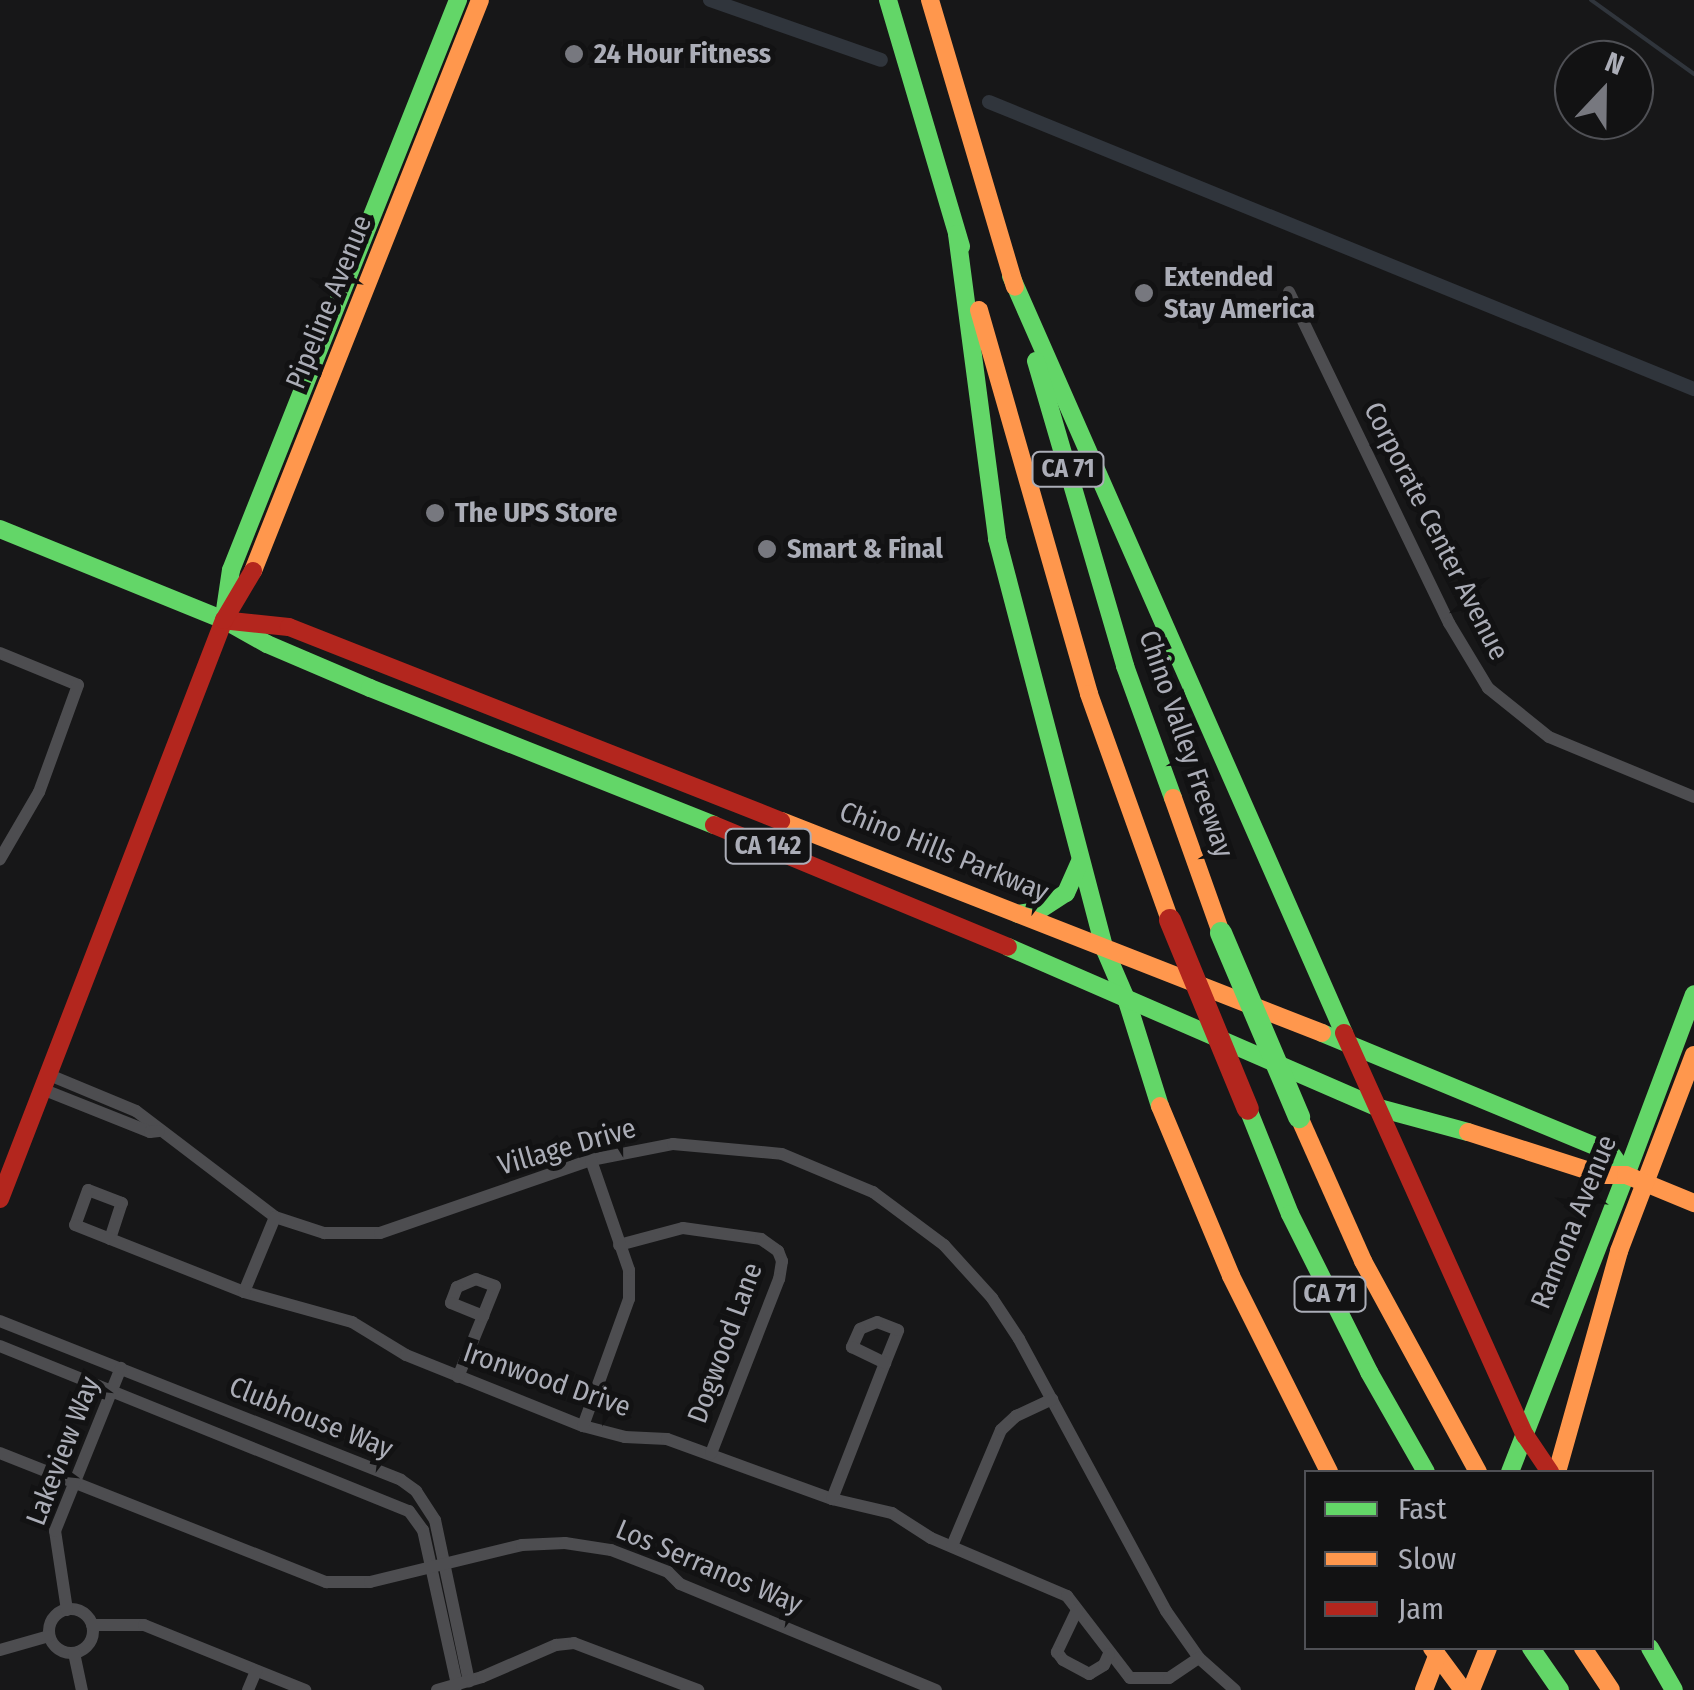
<!DOCTYPE html>
<style>
body{margin:0}
#map{position:relative;width:1694px;height:1690px;overflow:hidden;background:#171718;font-family:"Fira Sans Condensed",sans-serif}
div>[style]{position:absolute}
.stream>*{height:4px;margin:-2px;padding:0 2px;transform-origin:2px;border-radius:2px;background:#30353c}
.canal>*{height:14px;margin:-7px;padding:0 7px;transform-origin:7px;border-radius:7px;background:#30353c}
.street>*{height:12px;margin:-6px;padding:0 6px;transform-origin:6px;border-radius:6px;background:#4d4d50}
.street>.ring{margin:-6px;padding:0;box-sizing:content-box;background:none;border:12px solid #4d4d50;border-radius:50%}
.fast>*{height:18px;margin:-9px;padding:0 9px;transform-origin:9px;border-radius:9px;background:#63d668}
.slow>*{height:18px;margin:-9px;padding:0 9px;transform-origin:9px;border-radius:9px;background:#ff974d}
.jam>*{height:18px;margin:-9px;padding:0 9px;transform-origin:9px;border-radius:9px;background:#b3261e}
.fast-bridge>*{height:22px;margin:-11px;padding:0 11px;transform-origin:11px;border-radius:11px;background:#63d668}
.jam-bridge>*{height:22px;margin:-11px;padding:0 11px;transform-origin:11px;border-radius:11px;background:#b3261e}
.dots>*{width:28px;height:28px;translate:-50% -50%;box-sizing:border-box;border:5px solid #121213;border-radius:50%}
span{translate:-50% -50%;white-space:nowrap;text-align:center;line-height:1.15;-webkit-text-stroke:10px #121213;paint-order:stroke}
.shield-label span{padding:2px 8px;background:#121213;border:2px solid;border-radius:8px;-webkit-text-stroke-width:0}
.shield-label{font-size:25px;color:#abadb7;font-weight:700}
.poi-label{font-size:28px;color:#abadb7;font-weight:700}
.left{translate:0 -50%;text-align:left}
.street-label{font-size:28px;color:#abadb7}
.legend{position:absolute;left:1304px;top:1470px;width:350px;height:180px;box-sizing:border-box;background:#121213;border:2px solid #4f5055;margin:0;padding:12px 18px;list-style:none;font-size:30px;color:#abadb7}
.legend li{display:flex;align-items:center;gap:20px;height:50px}
.legend b{width:50px;border:2px solid #4f5055}
.north{position:absolute;left:1554px;top:40px;width:100px;height:100px;box-sizing:border-box;background:#121213;border:2px solid #4f5055;border-radius:50%;rotate:22deg;font-size:28px;font-weight:700;line-height:40px;text-align:center;color:#abadb7}
.north::after{content:'';display:block;margin:auto;width:35px;height:45px;background:#77787f;clip-path:polygon(50% 0,100% 100%,50% 72%,0 100%)}
</style>
<div id="map">
<div class="stream">
<i style="left:1591px;top:0;width:127px;rotate:35.7deg"></i>
</div>
<div class="canal">
<i style="left:710px;top:0;width:181px;rotate:19.3deg"></i>
<i style="left:989px;top:102px;width:761px;rotate:22.15deg"></i>
</div>
<div class="street">
<i style="left:1289px;top:292px;width:368px;rotate:64.2deg"></i>
<i style="left:1449px;top:623px;width:76px;rotate:59deg"></i>
<i style="left:1488px;top:688px;width:78px;rotate:38.8deg"></i>
<i style="left:1549px;top:737px;width:157px;rotate:22.5deg"></i>
<i style="left:0;top:653px;width:84px;rotate:22.3deg"></i>
<i style="left:78px;top:685px;width:114px;rotate:110deg"></i>
<i style="left:39px;top:792px;width:78px;rotate:120.2deg"></i>
<i style="left:47px;top:1074px;width:96px;rotate:22.6deg"></i>
<i style="left:136px;top:1111px;width:175px;rotate:37.3deg"></i>
<i style="left:275px;top:1217px;width:52px;rotate:18.1deg"></i>
<i style="left:324px;top:1233px;width:56px"></i>
<i style="left:380px;top:1233px;width:223px;rotate:-19.1deg"></i>
<i style="left:591px;top:1160px;width:84px;rotate:-11deg"></i>
<i style="left:673px;top:1144px;width:109px;rotate:5.2deg"></i>
<i style="left:782px;top:1154px;width:99px;rotate:22.7deg"></i>
<i style="left:873px;top:1192px;width:89px;rotate:36.7deg"></i>
<i style="left:944px;top:1245px;width:72px;rotate:47.8deg"></i>
<i style="left:992px;top:1298px;width:49px;rotate:56.6deg"></i>
<i style="left:1019px;top:1339px;width:309px;rotate:61.6deg"></i>
<i style="left:1166px;top:1611px;width:57px;rotate:54.9deg"></i>
<i style="left:1199px;top:1658px;width:48px;rotate:41.6deg"></i>
<i style="left:42px;top:1089px;width:116px;rotate:21.7deg"></i>
<i style="left:150px;top:1132px;width:9px;rotate:-6deg"></i>
<i style="left:110px;top:1239px;width:38px;rotate:-72deg"></i>
<i style="left:122px;top:1203px;width:36px;rotate:-159deg"></i>
<i style="left:88px;top:1190px;width:37px;rotate:110deg"></i>
<i style="left:75px;top:1225px;width:182px;rotate:21.6deg"></i>
<i style="left:244px;top:1292px;width:112px;rotate:15.5deg"></i>
<i style="left:352px;top:1322px;width:63px;rotate:31.4deg"></i>
<i style="left:406px;top:1355px;width:191px;rotate:21.9deg"></i>
<i style="left:583px;top:1426px;width:43px;rotate:14.7deg"></i>
<i style="left:625px;top:1437px;width:42px;rotate:2.7deg"></i>
<i style="left:667px;top:1439px;width:176px;rotate:20deg"></i>
<i style="left:832px;top:1499px;width:62px;rotate:13.1deg"></i>
<i style="left:892px;top:1513px;width:46px;rotate:32.7deg"></i>
<i style="left:931px;top:1538px;width:148px;rotate:23.1deg"></i>
<i style="left:1067px;top:1596px;width:103px;rotate:52.5deg"></i>
<i style="left:1130px;top:1678px;width:39px"></i>
<i style="left:1169px;top:1678px;width:36px;rotate:-34deg"></i>
<i style="left:619px;top:1245px;width:66px;rotate:-14.9deg"></i>
<i style="left:683px;top:1228px;width:79px;rotate:8deg"></i>
<i style="left:761px;top:1239px;width:21px;rotate:35deg"></i>
<i style="left:778px;top:1251px;width:11px;rotate:68deg"></i>
<i style="left:782px;top:1261px;width:18px;rotate:99deg"></i>
<i style="left:779px;top:1279px;width:187px;rotate:111.3deg"></i>
<i style="left:244px;top:1292px;width:81px;rotate:-67.5deg"></i>
<i style="left:0;top:1321px;width:431px;rotate:21.6deg"></i>
<i style="left:401px;top:1480px;width:19px;rotate:36deg"></i>
<i style="left:416px;top:1491px;width:35px;rotate:57deg"></i>
<i style="left:435px;top:1520px;width:165px;rotate:78.1deg"></i>
<i style="left:0;top:1346px;width:441px;rotate:22deg"></i>
<i style="left:409px;top:1511px;width:24px;rotate:54deg"></i>
<i style="left:423px;top:1530px;width:159px;rotate:77.6deg"></i>
<i style="left:458px;top:1377px;width:66px;rotate:-67.7deg"></i>
<i style="left:483px;top:1316px;width:32px;rotate:-68deg"></i>
<i style="left:495px;top:1286px;width:20px;rotate:-160deg"></i>
<i style="left:476px;top:1279px;width:21px;rotate:157deg"></i>
<i style="left:457px;top:1287px;width:17px;rotate:111deg"></i>
<i style="left:451px;top:1303px;width:35px;rotate:22deg"></i>
<i style="left:583px;top:1426px;width:135px;rotate:-70.1deg"></i>
<i style="left:629px;top:1299px;width:29px;rotate:-90deg"></i>
<i style="left:629px;top:1270px;width:116px;rotate:-109.1deg"></i>
<i style="left:0;top:1453px;width:351px;rotate:21.6deg"></i>
<i style="left:326px;top:1582px;width:44px"></i>
<i style="left:370px;top:1582px;width:156px;rotate:-13.7deg"></i>
<i style="left:522px;top:1545px;width:43px;rotate:-2.7deg"></i>
<i style="left:565px;top:1543px;width:47px;rotate:8.7deg"></i>
<i style="left:611px;top:1550px;width:61px;rotate:21.1deg"></i>
<i style="left:668px;top:1572px;width:17px;rotate:45deg"></i>
<i style="left:680px;top:1584px;width:277px;rotate:22.5deg"></i>
<i style="left:832px;top:1499px;width:146px;rotate:-68.7deg"></i>
<i style="left:885px;top:1363px;width:35px;rotate:-68deg"></i>
<i style="left:898px;top:1330px;width:22px;rotate:-159deg"></i>
<i style="left:877px;top:1322px;width:18px;rotate:158deg"></i>
<i style="left:860px;top:1329px;width:20px;rotate:114deg"></i>
<i style="left:852px;top:1347px;width:37px;rotate:26deg"></i>
<i style="left:952px;top:1546px;width:126px;rotate:-67.1deg"></i>
<i style="left:1001px;top:1430px;width:21px;rotate:-43deg"></i>
<i style="left:1016px;top:1416px;width:40px;rotate:-25deg"></i>
<i class="ring" style="left:49px;top:1609px;width:32px;height:32px"></i>
<i style="left:67px;top:1610px;width:80px;rotate:-98.6deg"></i>
<i style="left:55px;top:1531px;width:176px;rotate:-68deg"></i>
<i style="left:1077px;top:1610px;width:47px;rotate:115.5deg"></i>
<i style="left:1057px;top:1652px;width:10px;rotate:53deg"></i>
<i style="left:1063px;top:1660px;width:30px;rotate:28deg"></i>
<i style="left:1089px;top:1674px;width:17px;rotate:-31deg"></i>
<i style="left:1104px;top:1665px;width:12px;rotate:-66deg"></i>
<i style="left:92px;top:1625px;width:52px"></i>
<i style="left:144px;top:1625px;width:174px;rotate:22deg"></i>
<i style="left:0;top:1650px;width:51px;rotate:-15.9deg"></i>
<i style="left:74px;top:1653px;width:38px;rotate:78deg"></i>
<i style="left:248px;top:1690px;width:21px;rotate:-67deg"></i>
<i style="left:437px;top:1690px;width:47px;rotate:-16.1deg"></i>
<i style="left:482px;top:1677px;width:81px;rotate:-23.4deg"></i>
<i style="left:556px;top:1645px;width:18px;rotate:-6deg"></i>
<i style="left:574px;top:1643px;width:133px;rotate:20.8deg"></i>
</div>
<div class="fast">
<i style="left:888px;top:0;width:257px;rotate:73.5deg"></i>
<i style="left:957px;top:234px;width:308px;rotate:82.5deg"></i>
<i style="left:997px;top:539px;width:425px;rotate:75.3deg"></i>
<i style="left:1105px;top:950px;width:56px;rotate:66.7deg"></i>
<i style="left:1127px;top:1001px;width:110px;rotate:72.6deg"></i>
<i style="left:1011px;top:276px;width:827px;rotate:66.26deg"></i>
<i style="left:1036px;top:361px;width:318px;rotate:73.7deg"></i>
<i style="left:1125px;top:666px;width:140px;rotate:70deg"></i>
<i style="left:0;top:529px;width:242px;rotate:22.1deg"></i>
<i style="left:224px;top:620px;width:49px;rotate:29.2deg"></i>
<i style="left:267px;top:644px;width:112px;rotate:23.1deg"></i>
<i style="left:370px;top:688px;width:370px;rotate:21.7deg"></i>
<i style="left:225px;top:610px;width:40px;rotate:-81.5deg"></i>
<i style="left:231px;top:570px;width:614px;rotate:-68.29deg"></i>
<i style="left:1018px;top:914px;width:20px;rotate:-9deg"></i>
<i style="left:1038px;top:911px;width:33px;rotate:-33deg"></i>
<i style="left:1066px;top:893px;width:35px;rotate:-66deg"></i>
<i style="left:1008px;top:947px;width:404px;rotate:23.5deg"></i>
<i style="left:1379px;top:1108px;width:92px;rotate:15.1deg"></i>
<i style="left:1322px;top:1033px;width:312px;rotate:22.5deg"></i>
<i style="left:1610px;top:1152px;width:28px;rotate:55deg"></i>
<i style="left:1248px;top:1109px;width:113px;rotate:68.2deg"></i>
<i style="left:1290px;top:1214px;width:177px;rotate:63.4deg"></i>
<i style="left:1369px;top:1372px;width:115px;rotate:60.3deg"></i>
<i style="left:1626px;top:1175px;width:193px;rotate:-69.4deg"></i>
<i style="left:1510px;top:1472px;width:319px;rotate:-68.7deg"></i>
<i style="left:1531px;top:1648px;width:51px;rotate:55.4deg"></i>
<i style="left:1650px;top:1648px;width:48px;rotate:60.3deg"></i>
</div>
<div class="slow">
<i style="left:930px;top:0;width:299px;rotate:73.5deg"></i>
<i style="left:979px;top:310px;width:399px;rotate:74deg"></i>
<i style="left:1089px;top:694px;width:240px;rotate:70.3deg"></i>
<i style="left:253px;top:571px;width:614px;rotate:-68.32deg"></i>
<i style="left:1173px;top:798px;width:143px;rotate:70.4deg"></i>
<i style="left:781px;top:821px;width:581px;rotate:21.4deg"></i>
<i style="left:1160px;top:1106px;width:184px;rotate:67.3deg"></i>
<i style="left:1231px;top:1276px;width:219px;rotate:63.4deg"></i>
<i style="left:1299px;top:1117px;width:158px;rotate:66deg"></i>
<i style="left:1363px;top:1261px;width:240px;rotate:61.4deg"></i>
<i style="left:1468px;top:1132px;width:141px;rotate:17.8deg"></i>
<i style="left:1602px;top:1175px;width:24px"></i>
<i style="left:1626px;top:1175px;width:74px;rotate:22.4deg"></i>
<i style="left:1645px;top:1183px;width:137px;rotate:-69.1deg"></i>
<i style="left:1557px;top:1472px;width:230px;rotate:-74.3deg"></i>
<i style="left:1619px;top:1251px;width:73px;rotate:-69.1deg"></i>
<i style="left:1432px;top:1648px;width:52px;rotate:53.6deg"></i>
<i style="left:1583px;top:1648px;width:50px;rotate:56.3deg"></i>
<i style="left:1424px;top:1690px;width:36px;rotate:-69deg"></i>
<i style="left:1471px;top:1690px;width:45px;rotate:-68deg"></i>
</div>
<div class="jam">
<i style="left:231px;top:621px;width:58px;rotate:5.9deg"></i>
<i style="left:289px;top:627px;width:529px;rotate:21.52deg"></i>
<i style="left:714px;top:825px;width:318px;rotate:22.5deg"></i>
<i style="left:1344px;top:1033px;width:441px;rotate:65.8deg"></i>
<i style="left:1525px;top:1435px;width:45px;rotate:56deg"></i>
<i style="left:0;top:1199px;width:621px;rotate:-68.85deg"></i>
<i style="left:224px;top:620px;width:57px;rotate:-59.4deg"></i>
</div>
<div class="fast-bridge">
<i style="left:1221px;top:933px;width:200px;rotate:67deg"></i>
</div>
<div class="jam-bridge">
<i style="left:1170px;top:920px;width:204px;rotate:67.6deg"></i>
</div>
<div class="dots">
<i style="left:574px;top:54px;background:#77787f"></i>
<i style="left:1144px;top:293px;background:#77787f"></i>
<i style="left:435px;top:513px;background:#77787f"></i>
<i style="left:767px;top:549px;background:#77787f"></i>
</div>
<div class="shield-label">
<span style="left:1068px;top:469px">CA 71</span>
<span style="left:768px;top:846px">CA 142</span>
<span style="left:1330px;top:1294px">CA 71</span>
</div>
<div class="poi-label">
<span class="left" style="left:594px;top:54px">24 Hour Fitness</span>
<span class="left" style="left:1164px;top:293px">Extended<br>Stay America</span>
<span class="left" style="left:455px;top:513px">The UPS Store</span>
<span class="left" style="left:787px;top:549px">Smart &amp; Final</span>
</div>
<div class="street-label">
<span style="left:329px;top:302px;rotate:-68deg">Pipeline Avenue</span>
<span style="left:1436px;top:531px;rotate:63deg">Corporate Center Avenue</span>
<span style="left:1186px;top:744px;rotate:71deg">Chino Valley Freeway</span>
<span style="left:944px;top:852px;rotate:22deg">Chino Hills Parkway</span>
<span style="left:567px;top:1147px;rotate:-16deg">Village Drive</span>
<span style="left:1574px;top:1222px;rotate:-68deg">Ramona Avenue</span>
<span style="left:725px;top:1343px;rotate:-70deg">Dogwood Lane</span>
<span style="left:547px;top:1380px;rotate:19deg">Ironwood Drive</span>
<span style="left:311px;top:1418px;rotate:22deg">Clubhouse Way</span>
<span style="left:63px;top:1451px;rotate:-69deg">Lakeview Way</span>
<span style="left:709px;top:1567px;rotate:23deg">Los Serranos Way</span>
</div>
<ul class="legend">
<li><b style="height:12px;background:#63d668"></b>Fast</li>
<li><b style="height:12px;background:#ff974d"></b>Slow</li>
<li><b style="height:12px;background:#b3261e"></b>Jam</li>
</ul>
<div class="north">N</div>
</div>
